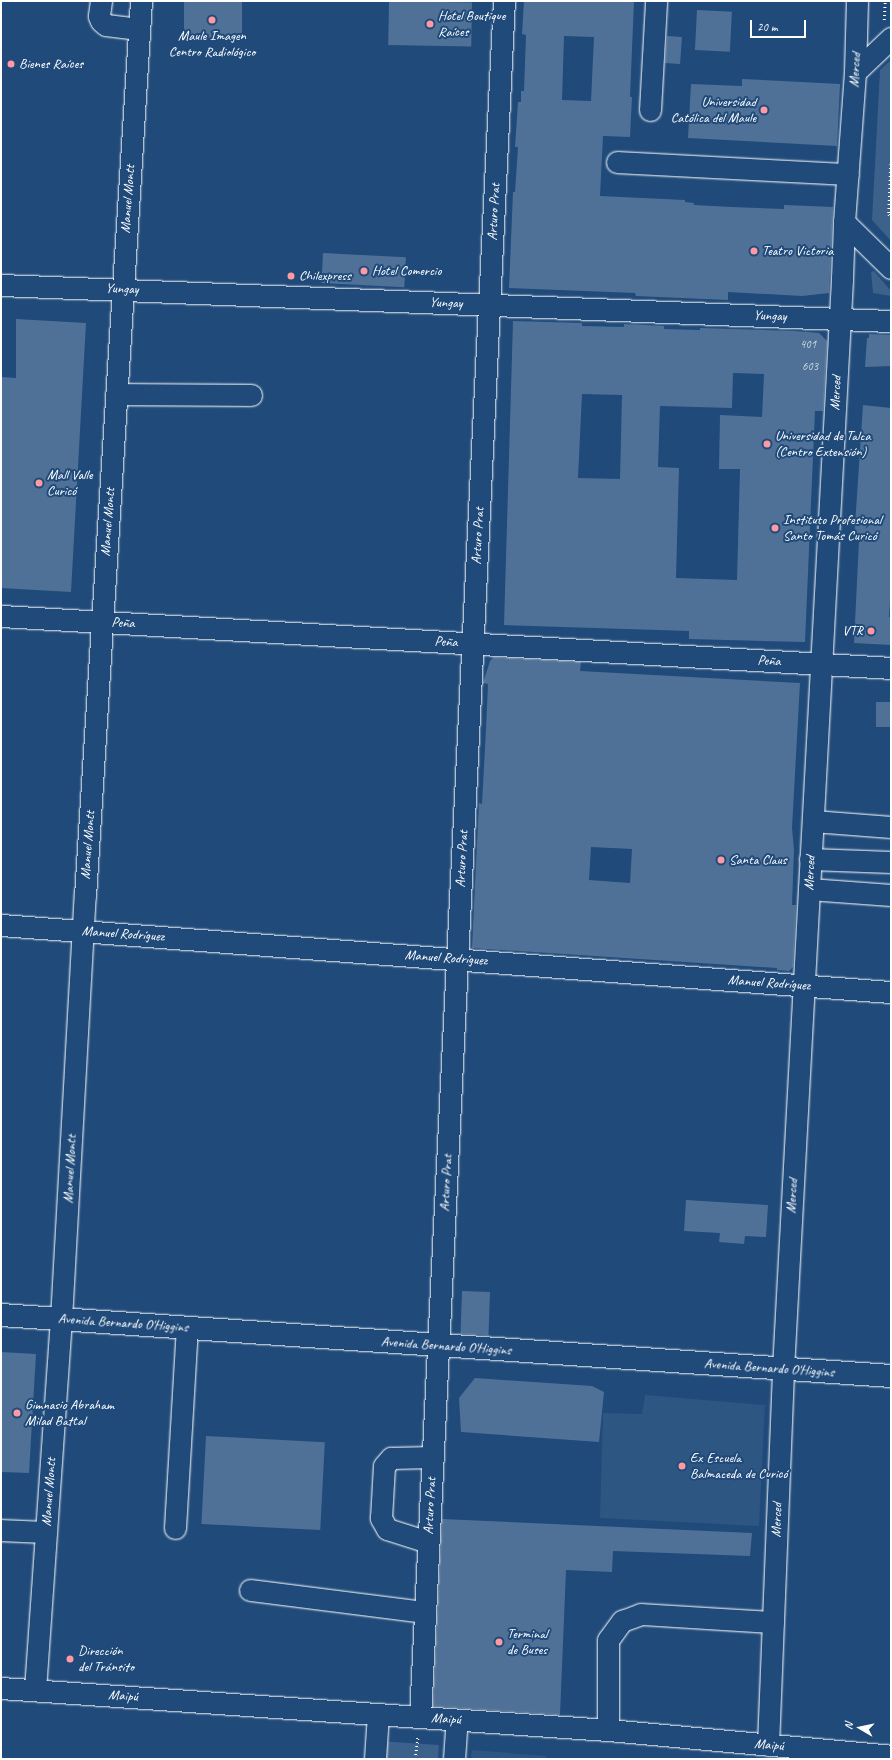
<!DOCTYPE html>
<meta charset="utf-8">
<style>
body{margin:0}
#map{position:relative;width:892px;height:1760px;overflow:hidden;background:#1f4a7a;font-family:Caveat,sans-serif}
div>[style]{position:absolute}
.built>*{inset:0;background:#2e5683}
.green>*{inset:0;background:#3c618b}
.building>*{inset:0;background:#507197;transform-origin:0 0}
.path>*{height:2.5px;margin-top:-1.25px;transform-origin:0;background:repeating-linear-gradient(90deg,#fff 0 1px,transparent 0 4px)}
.roads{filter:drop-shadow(0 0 1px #fff) drop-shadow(0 0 1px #fff)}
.minor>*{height:21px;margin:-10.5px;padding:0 10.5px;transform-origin:10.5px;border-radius:10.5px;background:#1f4a7a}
.major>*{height:22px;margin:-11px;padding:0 11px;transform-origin:11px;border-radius:11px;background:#1f4a7a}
.dots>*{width:11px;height:11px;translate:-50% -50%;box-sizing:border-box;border:2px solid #1f4a7a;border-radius:50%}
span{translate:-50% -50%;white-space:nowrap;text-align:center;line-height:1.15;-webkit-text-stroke:4px #1f4a7a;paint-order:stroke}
.number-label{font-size:12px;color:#d3dce5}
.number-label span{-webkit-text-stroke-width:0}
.poi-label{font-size:14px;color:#fff}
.left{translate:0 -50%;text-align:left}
.right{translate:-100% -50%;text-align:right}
.street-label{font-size:14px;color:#fff}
.frame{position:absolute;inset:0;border:2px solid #fff;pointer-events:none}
.north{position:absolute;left:840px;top:1708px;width:40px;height:40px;-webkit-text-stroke:3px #1f4a7a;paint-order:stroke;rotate:279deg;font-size:11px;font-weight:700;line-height:16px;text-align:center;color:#fff}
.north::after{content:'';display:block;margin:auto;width:14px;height:18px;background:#fff;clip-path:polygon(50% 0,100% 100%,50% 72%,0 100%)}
.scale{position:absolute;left:750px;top:20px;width:56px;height:18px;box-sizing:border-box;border:2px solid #fff;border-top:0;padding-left:5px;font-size:12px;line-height:14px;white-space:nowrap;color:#fff;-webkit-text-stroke:3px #1f4a7a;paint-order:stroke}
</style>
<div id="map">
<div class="built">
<i style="clip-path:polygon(645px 1395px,765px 1405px,759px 1526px,600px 1518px,603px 1413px,642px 1414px)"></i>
<i style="clip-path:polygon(472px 1750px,546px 1756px,546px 1759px,471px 1759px)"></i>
</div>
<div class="green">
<i style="clip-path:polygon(891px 60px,891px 241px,872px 220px,880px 70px)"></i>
<i style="clip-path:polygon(874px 271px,891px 291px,891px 296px,873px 293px,871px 272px)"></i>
<i style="clip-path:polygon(379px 1741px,439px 1745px,438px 1759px,378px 1759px)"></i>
</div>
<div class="building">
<i style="left:184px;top:1px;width:58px;height:37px"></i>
<i style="left:389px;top:1px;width:83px;height:44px;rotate:1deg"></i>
<i style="clip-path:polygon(evenodd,524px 1px,634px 1px,630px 97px,632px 97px,630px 137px,603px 136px,600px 196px,685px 200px,685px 202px,694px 203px,694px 205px,732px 207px,784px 209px,784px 205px,833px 207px,829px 293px,802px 296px,728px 292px,728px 300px,636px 296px,635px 293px,509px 288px,513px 192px,515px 192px,518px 147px,515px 147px,518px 102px,521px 102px,521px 91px,524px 91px,526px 35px,522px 34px,524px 1px,564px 36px,594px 37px,591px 101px,562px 100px,564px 36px)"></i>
<i style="left:697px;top:10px;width:35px;height:40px;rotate:3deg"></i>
<i style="left:667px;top:36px;width:15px;height:27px;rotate:4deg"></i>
<i style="clip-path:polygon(742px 79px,840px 84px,837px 146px,688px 138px,691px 84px,742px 86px)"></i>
<i style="left:323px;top:253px;width:83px;height:30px;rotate:3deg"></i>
<i style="clip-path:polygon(16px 319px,86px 323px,71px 592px,1px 588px,1px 377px,16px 378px)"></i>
<i style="clip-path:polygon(evenodd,513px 321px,582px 323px,582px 326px,624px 327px,624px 324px,664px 326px,664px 329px,700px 330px,700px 328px,794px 331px,819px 333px,827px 341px,823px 411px,815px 411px,805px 642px,689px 639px,689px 631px,504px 625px,513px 321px,733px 373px,764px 374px,762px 417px,720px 415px,719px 469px,740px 469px,737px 580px,676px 578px,679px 468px,658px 467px,660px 406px,732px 408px,733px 373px,513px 321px,582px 394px,622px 395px,620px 479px,578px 478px,582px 394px)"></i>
<i style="clip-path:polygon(869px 334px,891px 335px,891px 366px,865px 367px,867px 338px,869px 338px)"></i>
<i style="clip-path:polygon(863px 405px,891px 408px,891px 588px,889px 617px,891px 617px,891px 645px,854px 643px,859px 540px,854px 540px)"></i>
<i style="clip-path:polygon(evenodd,494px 657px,581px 662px,580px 671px,800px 683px,792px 828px,794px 850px,792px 905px,796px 905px,793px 967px,789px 971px,777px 970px,777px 968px,472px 948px,479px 803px,482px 804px,486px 729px,488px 684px,483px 683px,490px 661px,494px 657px,591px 847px,632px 849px,630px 883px,589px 880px,591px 847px)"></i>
<i style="left:876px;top:702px;width:15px;height:25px"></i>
<i style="clip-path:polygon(686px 1200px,768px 1205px,766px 1237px,745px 1236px,744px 1244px,719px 1242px,720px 1233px,684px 1231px)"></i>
<i style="left:462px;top:1291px;width:28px;height:43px;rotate:2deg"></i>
<i style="clip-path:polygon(1px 1352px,36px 1354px,29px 1473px,1px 1472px)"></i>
<i style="clip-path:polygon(475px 1378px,592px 1386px,604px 1392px,599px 1442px,461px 1432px,459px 1398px)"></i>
<i style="left:206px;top:1436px;width:119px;height:88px;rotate:3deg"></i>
<i style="clip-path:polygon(442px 1519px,752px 1533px,750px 1556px,613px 1551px,612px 1572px,566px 1570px,560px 1715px,433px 1706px)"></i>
</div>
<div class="path">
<i style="left:884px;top:20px;width:19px;rotate:-87deg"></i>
<i style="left:891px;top:164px;width:50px;rotate:92.3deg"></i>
<i style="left:889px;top:214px;width:4px;rotate:56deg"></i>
<i style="left:415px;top:1759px;width:23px;rotate:-83deg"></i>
</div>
<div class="roads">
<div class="minor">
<i style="left:101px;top:1px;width:15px;rotate:98deg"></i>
<i style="left:99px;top:16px;width:5px;rotate:68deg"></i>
<i style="left:101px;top:21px;width:6px;rotate:39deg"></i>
<i style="left:106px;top:25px;width:33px;rotate:7deg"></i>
<i style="left:855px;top:72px;width:50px;rotate:-43.4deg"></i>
<i style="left:650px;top:110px;width:109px;rotate:-86.8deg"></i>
<i style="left:617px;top:162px;width:231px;rotate:3deg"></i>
<i style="left:844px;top:222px;width:66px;rotate:44.4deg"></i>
<i style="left:1px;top:285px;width:891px;rotate:2.32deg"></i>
<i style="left:116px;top:394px;width:135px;rotate:0.4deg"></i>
<i style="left:1px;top:616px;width:892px;rotate:3.34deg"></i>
<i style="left:813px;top:821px;width:78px;rotate:4.4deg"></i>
<i style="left:810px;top:859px;width:81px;rotate:2.1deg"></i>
<i style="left:809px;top:889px;width:82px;rotate:4.2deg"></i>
<i style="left:1px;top:925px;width:893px;rotate:4.31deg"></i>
<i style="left:175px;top:1528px;width:200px;rotate:-86.6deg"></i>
<i style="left:1px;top:1530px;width:45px;rotate:2.5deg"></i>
<i style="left:428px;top:1542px;width:43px;rotate:-162.4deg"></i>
<i style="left:387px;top:1529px;width:13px;rotate:-119deg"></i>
<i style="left:381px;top:1518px;width:52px;rotate:-86.7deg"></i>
<i style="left:384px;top:1466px;width:11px;rotate:-49deg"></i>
<i style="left:391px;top:1458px;width:41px;rotate:-1.4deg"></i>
<i style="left:250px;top:1590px;width:176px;rotate:7.2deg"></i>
<i style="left:1px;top:1688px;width:608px;rotate:3.96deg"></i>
<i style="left:608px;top:1730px;width:284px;rotate:5.2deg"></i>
<i style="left:35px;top:1690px;width:372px;rotate:-86deg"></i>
<i style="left:61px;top:1319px;width:424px;rotate:-86.8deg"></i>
<i style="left:85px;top:896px;width:897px;rotate:-86.42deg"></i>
<i style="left:420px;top:1717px;width:1718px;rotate:-87.2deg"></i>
<i style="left:608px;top:1730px;width:90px;rotate:-90deg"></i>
<i style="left:608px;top:1640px;width:24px;rotate:-54deg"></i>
<i style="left:622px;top:1621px;width:20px;rotate:-20deg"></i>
<i style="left:641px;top:1614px;width:132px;rotate:3.5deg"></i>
<i style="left:768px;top:1745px;width:376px;rotate:-87.7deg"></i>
<i style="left:783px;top:1369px;width:1092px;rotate:-86.9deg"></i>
<i style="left:842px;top:279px;width:57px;rotate:-88deg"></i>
<i style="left:844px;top:222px;width:150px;rotate:-85.8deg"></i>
<i style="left:855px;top:72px;width:71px;rotate:-88.4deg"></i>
<i style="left:375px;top:1759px;width:45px;rotate:-86.2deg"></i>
<i style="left:454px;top:1759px;width:39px;rotate:-86deg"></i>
</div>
<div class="major">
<i style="left:1px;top:1315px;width:892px;rotate:3.92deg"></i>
</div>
</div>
<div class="dots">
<i style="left:212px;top:20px;background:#ff9aa2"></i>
<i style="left:430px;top:24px;background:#ff9aa2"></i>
<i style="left:11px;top:64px;background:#ff9aa2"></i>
<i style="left:764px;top:110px;background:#ff9aa2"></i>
<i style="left:754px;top:251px;background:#ff9aa2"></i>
<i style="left:364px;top:271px;background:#ff9aa2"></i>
<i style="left:291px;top:276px;background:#ff9aa2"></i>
<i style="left:767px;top:444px;background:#ff9aa2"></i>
<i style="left:39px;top:483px;background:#ff9aa2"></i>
<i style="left:775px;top:528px;background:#ff9aa2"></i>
<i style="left:871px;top:631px;background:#ff9aa2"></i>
<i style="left:721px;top:860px;background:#ff9aa2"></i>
<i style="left:17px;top:1413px;background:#ff9aa2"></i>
<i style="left:682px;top:1466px;background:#ff9aa2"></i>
<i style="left:499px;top:1642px;background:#ff9aa2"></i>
<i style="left:70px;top:1659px;background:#ff9aa2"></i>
</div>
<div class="number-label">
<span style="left:808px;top:345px">401</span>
<span style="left:810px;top:367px">603</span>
</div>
<div class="poi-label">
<span class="left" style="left:438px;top:24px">Hotel Boutique<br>Raíces</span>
<span style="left:212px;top:44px">Maule Imagen<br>Centro Radiológico</span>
<span class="left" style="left:19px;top:64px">Bienes Raíces</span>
<span class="right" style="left:756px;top:110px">Universidad<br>Católica del Maule</span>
<span class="left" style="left:762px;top:251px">Teatro Victoria</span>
<span class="left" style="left:372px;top:271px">Hotel Comercio</span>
<span class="left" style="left:299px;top:276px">Chilexpress</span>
<span class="left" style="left:775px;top:444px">Universidad de Talca<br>(Centro Extensión)</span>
<span class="left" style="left:47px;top:483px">Mall Valle<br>Curicó</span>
<span class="left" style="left:783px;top:528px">Instituto Profesional<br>Santo Tomás Curicó</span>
<span class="right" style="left:863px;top:631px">VTR</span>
<span class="left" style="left:729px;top:860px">Santa Claus</span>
<span class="left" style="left:25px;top:1413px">Gimnasio Abraham<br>Milad Battal</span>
<span class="left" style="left:690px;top:1466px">Ex Escuela<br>Balmaceda de Curicó</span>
<span class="left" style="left:507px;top:1642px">Terminal<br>de Buses</span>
<span class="left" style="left:78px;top:1659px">Dirección<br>del Tránsito</span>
</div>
<div class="street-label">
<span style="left:855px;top:70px;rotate:-87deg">Merced</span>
<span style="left:128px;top:199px;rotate:-86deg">Manuel Montt</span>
<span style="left:494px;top:212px;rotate:-87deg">Arturo Prat</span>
<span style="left:122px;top:289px;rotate:2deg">Yungay</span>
<span style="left:446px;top:303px;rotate:2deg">Yungay</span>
<span style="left:770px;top:316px;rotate:2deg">Yungay</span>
<span style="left:836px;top:393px;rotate:-87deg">Merced</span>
<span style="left:108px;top:522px;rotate:-86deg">Manuel Montt</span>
<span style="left:478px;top:536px;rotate:-87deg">Arturo Prat</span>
<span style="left:123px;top:623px;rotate:3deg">Peña</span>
<span style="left:446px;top:642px;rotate:3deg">Peña</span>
<span style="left:769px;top:661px;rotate:3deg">Peña</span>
<span style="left:88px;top:845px;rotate:-86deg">Manuel Montt</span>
<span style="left:462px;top:859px;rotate:-87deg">Arturo Prat</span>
<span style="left:810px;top:873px;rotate:-87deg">Merced</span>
<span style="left:123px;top:934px;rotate:4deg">Manuel Rodríguez</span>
<span style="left:446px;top:958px;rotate:4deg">Manuel Rodríguez</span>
<span style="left:769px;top:983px;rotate:4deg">Manuel Rodríguez</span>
<span style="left:70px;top:1169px;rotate:-87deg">Manuel Montt</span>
<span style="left:446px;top:1183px;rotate:-87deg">Arturo Prat</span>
<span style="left:792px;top:1196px;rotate:-87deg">Merced</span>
<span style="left:123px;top:1323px;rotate:4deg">Avenida Bernardo O'Higgins</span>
<span style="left:446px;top:1346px;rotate:4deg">Avenida Bernardo O'Higgins</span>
<span style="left:769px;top:1368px;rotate:4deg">Avenida Bernardo O'Higgins</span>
<span style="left:49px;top:1492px;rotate:-86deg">Manuel Montt</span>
<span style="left:430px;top:1506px;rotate:-87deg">Arturo Prat</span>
<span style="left:777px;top:1520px;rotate:-88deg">Merced</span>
<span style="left:123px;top:1696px;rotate:4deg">Maipú</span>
<span style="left:446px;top:1719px;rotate:4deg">Maipú</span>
<span style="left:769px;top:1745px;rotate:5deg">Maipú</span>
</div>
<div class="frame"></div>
<div class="north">N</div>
<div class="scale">20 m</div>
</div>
